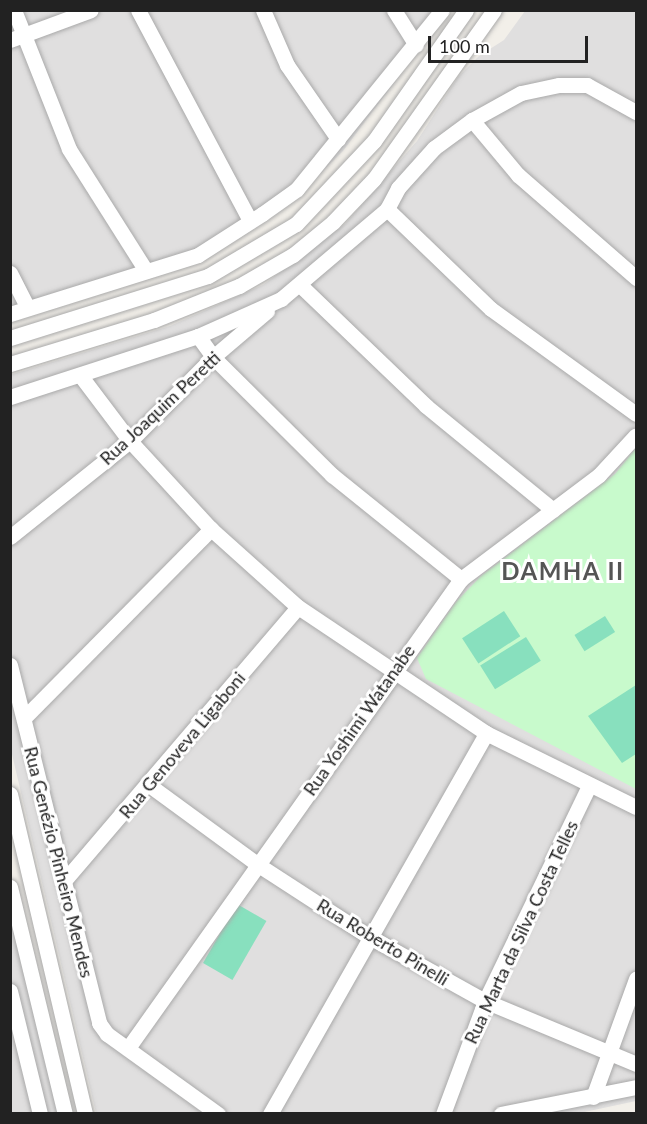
<!DOCTYPE html>
<meta charset="utf-8">
<style>
body{margin:0}
#map{position:relative;width:647px;height:1124px;overflow:hidden;background:#f2efe9;font-family:Lato,sans-serif}
div>[style]{position:absolute}
.residential>*{inset:0;background:#e0dfdf}
.park>*{inset:0;background:#c8facc}
.pitch>*{inset:0;background:#88e0be;transform-origin:0 0}
.roads{filter:drop-shadow(0 0 2px #a9a9a9) drop-shadow(0 0 2px #a9a9a9)}
.minor>*{height:15px;margin:-7.5px;padding:0 7.5px;transform-origin:7.5px;border-radius:7.5px;background:#fff}
span{translate:-50% -50%;white-space:nowrap;text-align:center;line-height:1.15;-webkit-text-stroke:6px #fff;paint-order:stroke}
.street-label{font-size:18px;color:#222}
.district-label{font-size:24px;color:#555;font-weight:700;letter-spacing:1.5px}
.frame{position:absolute;inset:0;border:12px solid #222;pointer-events:none}
.scale{position:absolute;left:428px;top:36px;width:160px;height:27px;box-sizing:border-box;border:3px solid #222;border-top:0;padding-left:8px;font-size:18px;line-height:21px;white-space:nowrap;color:#222;-webkit-text-stroke:4px #fff;paint-order:stroke}
</style>
<div id="map">
<div class="residential">
<i style="clip-path:polygon(11px 11px,448px 11px,343px 151px,293px 201px,208px 256px,11px 322px)"></i>
<i style="clip-path:polygon(525px 11px,636px 11px,636px 1101px,575px 1114px,96px 1113px,11px 750px,10px 375px,170px 326px,263px 285px,345px 224px,417px 141px,458px 77px,479px 56px,504px 40px)"></i>
<i style="clip-path:polygon(11px 906px,58px 1113px,11px 1113px)"></i>
</div>
<div class="park">
<i style="clip-path:polygon(636px 448px,636px 789px,426px 679px,417px 658px,456px 602px,481px 576px,615px 474px)"></i>
</div>
<div class="pitch">
<i style="left:504px;top:611px;width:30px;height:50px;rotate:57deg"></i>
<i style="left:605px;top:616px;width:19px;height:36px;rotate:58deg"></i>
<i style="left:526px;top:637px;width:28px;height:54px;rotate:58deg"></i>
<i style="clip-path:polygon(636px 685px,636px 754px,622px 763px,588px 716px)"></i>
<i style="left:237px;top:904px;width:34px;height:68px;rotate:30deg"></i>
</div>
<div class="roads">
<div class="minor">
<i style="left:14px;top:10px;width:149px;rotate:68.4deg"></i>
<i style="left:69px;top:149px;width:144px;rotate:57.7deg"></i>
<i style="left:138px;top:10px;width:239px;rotate:62deg"></i>
<i style="left:263px;top:10px;width:60px;rotate:66.4deg"></i>
<i style="left:287px;top:65px;width:90px;rotate:55.4deg"></i>
<i style="left:394px;top:10px;width:41px;rotate:57.8deg"></i>
<i style="left:10px;top:40px;width:86px;rotate:-20.3deg"></i>
<i style="left:472px;top:120px;width:72px;rotate:50.1deg"></i>
<i style="left:518px;top:175px;width:157px;rotate:41.1deg"></i>
<i style="left:387px;top:209px;width:144px;rotate:43.9deg"></i>
<i style="left:491px;top:309px;width:179px;rotate:35.9deg"></i>
<i style="left:10px;top:273px;width:39px;rotate:63deg"></i>
<i style="left:300px;top:285px;width:175px;rotate:43.8deg"></i>
<i style="left:426px;top:406px;width:164px;rotate:39.3deg"></i>
<i style="left:10px;top:314px;width:197px;rotate:-17.4deg"></i>
<i style="left:198px;top:255px;width:76px;rotate:-32.6deg"></i>
<i style="left:262px;top:214px;width:43px;rotate:-35.5deg"></i>
<i style="left:297px;top:189px;width:230px;rotate:-51deg"></i>
<i style="left:198px;top:336px;width:26px;rotate:54deg"></i>
<i style="left:213px;top:357px;width:168px;rotate:44.8deg"></i>
<i style="left:332px;top:475px;width:166px;rotate:38.9deg"></i>
<i style="left:10px;top:338px;width:207px;rotate:-17.4deg"></i>
<i style="left:208px;top:276px;width:102px;rotate:-30.6deg"></i>
<i style="left:296px;top:224px;width:114px;rotate:-46.8deg"></i>
<i style="left:374px;top:141px;width:160px;rotate:-54.9deg"></i>
<i style="left:10px;top:364px;width:151px;rotate:-17deg"></i>
<i style="left:154px;top:320px;width:92px;rotate:-21.8deg"></i>
<i style="left:239px;top:286px;width:62px;rotate:-29.9deg"></i>
<i style="left:293px;top:255px;width:52px;rotate:-39.5deg"></i>
<i style="left:333px;top:222px;width:59px;rotate:-46.4deg"></i>
<i style="left:374px;top:179px;width:207px;rotate:-54.6deg"></i>
<i style="left:80px;top:375px;width:83px;rotate:52.9deg"></i>
<i style="left:130px;top:441px;width:120px;rotate:47.4deg"></i>
<i style="left:211px;top:529px;width:117px;rotate:41.9deg"></i>
<i style="left:298px;top:607px;width:226px;rotate:33.8deg"></i>
<i style="left:486px;top:733px;width:167px;rotate:26.3deg"></i>
<i style="left:10px;top:397px;width:198px;rotate:-18deg"></i>
<i style="left:198px;top:336px;width:91px;rotate:-24deg"></i>
<i style="left:281px;top:299px;width:139px;rotate:-40.3deg"></i>
<i style="left:387px;top:209px;width:24px;rotate:-62deg"></i>
<i style="left:398px;top:188px;width:54px;rotate:-48deg"></i>
<i style="left:434px;top:148px;width:47px;rotate:-36.4deg"></i>
<i style="left:472px;top:120px;width:56px;rotate:-28.9deg"></i>
<i style="left:521px;top:93px;width:39px;rotate:-12deg"></i>
<i style="left:559px;top:85px;width:28px"></i>
<i style="left:587px;top:85px;width:56px;rotate:28.9deg"></i>
<i style="left:10px;top:537px;width:154px;rotate:-38.7deg"></i>
<i style="left:130px;top:441px;width:118px;rotate:-45.3deg"></i>
<i style="left:213px;top:357px;width:71px;rotate:-40.4deg"></i>
<i style="left:10px;top:665px;width:369px;rotate:76deg"></i>
<i style="left:99px;top:1023px;width:14px;rotate:54deg"></i>
<i style="left:107px;top:1034px;width:137px;rotate:35.8deg"></i>
<i style="left:24px;top:718px;width:266px;rotate:-45.3deg"></i>
<i style="left:149px;top:785px;width:134px;rotate:36.2deg"></i>
<i style="left:257px;top:864px;width:132px;rotate:33deg"></i>
<i style="left:368px;top:936px;width:134px;rotate:29.1deg"></i>
<i style="left:485px;top:1001px;width:164px;rotate:22.6deg"></i>
<i style="left:10px;top:794px;width:329px;rotate:76.8deg"></i>
<i style="left:64px;top:881px;width:360px;rotate:-49.5deg"></i>
<i style="left:10px;top:887px;width:234px;rotate:76.4deg"></i>
<i style="left:10px;top:991px;width:127px;rotate:76.3deg"></i>
<i style="left:128px;top:1048px;width:575px;rotate:-54.62deg"></i>
<i style="left:461px;top:579px;width:173px;rotate:-37deg"></i>
<i style="left:599px;top:475px;width:54px;rotate:-47.2deg"></i>
<i style="left:593px;top:1097px;width:126px;rotate:-70deg"></i>
<i style="left:270px;top:1114px;width:438px;rotate:-60.4deg"></i>
<i style="left:443px;top:1114px;width:121px;rotate:-69.6deg"></i>
<i style="left:485px;top:1001px;width:239px;rotate:-64.2deg"></i>
<i style="left:501px;top:1114px;width:138px;rotate:-11.3deg"></i>
</div>
</div>
<div class="street-label">
<span style="left:160px;top:408px;rotate:-43deg">Rua Joaquim Peretti</span>
<span style="left:359px;top:720px;rotate:-55deg">Rua Yoshimi Watanabe</span>
<span style="left:182px;top:745px;rotate:-50deg">Rua Genoveva Ligaboni</span>
<span style="left:59px;top:862px;rotate:76deg">Rua Genézio Pinheiro Mendes</span>
<span style="left:521px;top:932px;rotate:-65deg">Rua Marta da Silva Costa Telles</span>
<span style="left:383px;top:942px;rotate:31deg">Rua Roberto Pinelli</span>
</div>
<div class="district-label">
<span style="left:563px;top:571px">DAMHA II</span>
</div>
<div class="frame"></div>
<div class="scale">100 m</div>
</div>
